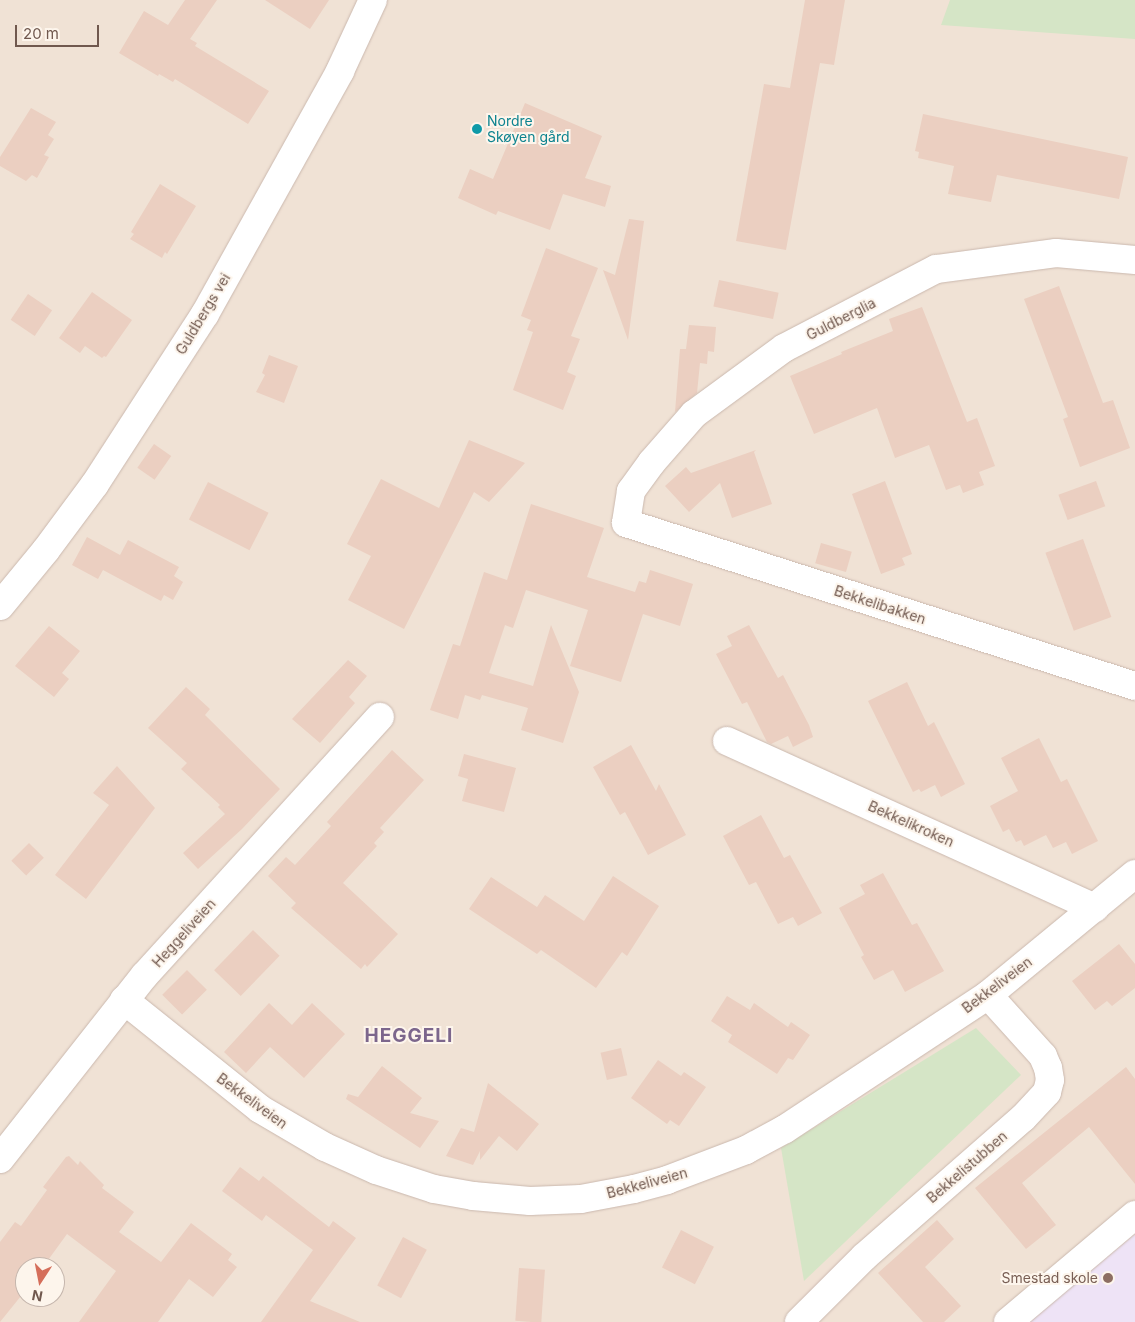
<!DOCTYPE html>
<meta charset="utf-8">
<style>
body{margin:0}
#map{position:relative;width:1135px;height:1322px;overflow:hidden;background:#f9f1e6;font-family:Inter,sans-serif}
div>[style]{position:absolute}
.residential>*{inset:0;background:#f0e2d5}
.education>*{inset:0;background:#eee3f6}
.green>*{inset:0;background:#d5e5c6}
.building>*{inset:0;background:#ebcfc1;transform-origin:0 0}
.roads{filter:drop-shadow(0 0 1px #cab8ae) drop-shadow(0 0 1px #cab8ae)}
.street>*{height:28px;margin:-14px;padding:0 14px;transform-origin:14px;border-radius:14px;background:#fff}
.dots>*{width:14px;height:14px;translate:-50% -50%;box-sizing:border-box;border:2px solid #fdf5ec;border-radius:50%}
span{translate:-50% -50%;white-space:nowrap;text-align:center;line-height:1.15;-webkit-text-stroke:4px #fdf5ec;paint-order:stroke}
.culture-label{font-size:14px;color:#0d838f}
.left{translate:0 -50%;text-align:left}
.street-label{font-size:14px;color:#70584e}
.education-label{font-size:14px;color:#785e54}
.right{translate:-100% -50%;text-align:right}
.district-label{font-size:19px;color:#7c668c;font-weight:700;letter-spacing:1px}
.north{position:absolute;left:15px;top:1257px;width:50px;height:50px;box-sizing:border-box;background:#fdf5ec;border:1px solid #c5b6ad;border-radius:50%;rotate:191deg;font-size:14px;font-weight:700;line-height:20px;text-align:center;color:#70584e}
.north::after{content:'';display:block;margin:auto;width:18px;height:22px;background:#d56e5a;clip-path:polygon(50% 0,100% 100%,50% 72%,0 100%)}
.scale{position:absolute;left:15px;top:25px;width:84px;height:22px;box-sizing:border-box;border:2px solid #70584e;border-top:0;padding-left:6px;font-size:15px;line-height:18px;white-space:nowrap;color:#70584e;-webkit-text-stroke:4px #fdf5ec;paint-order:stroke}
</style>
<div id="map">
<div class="residential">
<i style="clip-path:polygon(evenodd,0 0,1135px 0,1135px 1322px,0 1322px,0 0,25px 1267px,55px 1267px,55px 1297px,25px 1297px,25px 1267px)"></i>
</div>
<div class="education">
<i style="clip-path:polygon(1135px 1234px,1135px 1322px,1028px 1322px)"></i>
</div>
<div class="green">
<i style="clip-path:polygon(950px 0,1135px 0,1135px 39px,941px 25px)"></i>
<i style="clip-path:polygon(976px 1028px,1021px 1075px,804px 1281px,781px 1148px)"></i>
</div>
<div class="building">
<i style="clip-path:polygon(185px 0,217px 0,190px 39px,197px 43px,195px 46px,269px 91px,248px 124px,175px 79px,173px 82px,159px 74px,158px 76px,119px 53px,144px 11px,168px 25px)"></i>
<i style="clip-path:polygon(265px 0,329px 0,310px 29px)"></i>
<i style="clip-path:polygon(805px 0,845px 0,834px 65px,820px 63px,786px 250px,736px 241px,764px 84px,790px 88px)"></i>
<i style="clip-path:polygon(525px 103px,602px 136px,585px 178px,611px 186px,605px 207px,563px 194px,550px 230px,498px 211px,496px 215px,458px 198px,470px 169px,493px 179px)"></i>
<i style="clip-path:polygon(31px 108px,56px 122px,48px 135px,54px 139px,44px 155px,49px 157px,37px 178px,32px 175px,26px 181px,0 166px,0 157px)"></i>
<i style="clip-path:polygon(923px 114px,1128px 157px,1119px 199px,997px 175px,991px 202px,948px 194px,954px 166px,918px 158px,919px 152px,915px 151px)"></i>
<i style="clip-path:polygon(160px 184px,196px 206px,167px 254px,165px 252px,162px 258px,130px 239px,134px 234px,131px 232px)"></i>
<i style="clip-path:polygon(629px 219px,644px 221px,628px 340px,603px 270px,615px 275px)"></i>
<i style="clip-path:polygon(546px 248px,598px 268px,571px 336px,580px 339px,567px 372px,576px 376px,563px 410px,513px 390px,533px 332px,527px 330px,531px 320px,521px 316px)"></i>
<i style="left:719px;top:280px;width:61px;height:27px;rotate:12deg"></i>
<i style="clip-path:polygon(1059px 286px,1103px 403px,1113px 400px,1130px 448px,1080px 467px,1063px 419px,1068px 417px,1024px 299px)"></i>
<i style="clip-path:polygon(92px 292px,132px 320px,106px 357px,104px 356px,102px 358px,85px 346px,80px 353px,59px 338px)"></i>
<i style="left:28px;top:294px;width:29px;height:31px;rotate:34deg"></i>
<i style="clip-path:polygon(922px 307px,967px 422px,977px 418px,995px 466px,979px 472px,984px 485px,963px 493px,960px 485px,946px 490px,929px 445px,895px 458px,877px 408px,814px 434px,790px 376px,842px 354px,841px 352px,893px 331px,889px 319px)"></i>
<i style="clip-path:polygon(689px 325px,716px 327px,714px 352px,708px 351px,707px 364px,700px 363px,697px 393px,675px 412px,680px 349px,686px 349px)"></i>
<i style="clip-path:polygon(269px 355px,298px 366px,284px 403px,256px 392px,265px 375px,262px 373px)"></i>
<i style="clip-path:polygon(469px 440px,525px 463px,489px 502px,474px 492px,404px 629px,348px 600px,371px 556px,347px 544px,381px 479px,439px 508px)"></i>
<i style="left:154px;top:444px;width:21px;height:29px;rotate:35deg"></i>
<i style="clip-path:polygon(756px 450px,754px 452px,772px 504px,732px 518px,720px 483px,689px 512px,665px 486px,686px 467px,691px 473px)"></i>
<i style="clip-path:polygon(885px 481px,912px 554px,902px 558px,905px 565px,881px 574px,852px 494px)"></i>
<i style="left:1096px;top:481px;width:27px;height:40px;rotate:70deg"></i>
<i style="left:208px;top:482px;width:68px;height:42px;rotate:27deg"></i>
<i style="clip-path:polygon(531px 504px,604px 528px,587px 577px,635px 592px,639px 581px,646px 583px,650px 570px,693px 584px,680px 626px,643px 614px,621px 682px,570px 666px,588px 610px,526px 590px,513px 628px,505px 625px,489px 673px,533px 686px,551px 625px,579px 692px,563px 743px,521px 730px,528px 708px,482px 695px,480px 700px,465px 695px,458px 719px,430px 710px,453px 644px,460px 646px,484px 572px,507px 580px)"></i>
<i style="clip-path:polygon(87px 537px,120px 555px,128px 540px,179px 567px,174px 576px,183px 582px,173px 600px,164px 595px,161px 601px,103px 570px,98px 579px,72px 565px)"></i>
<i style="left:1083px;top:539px;width:83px;height:40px;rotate:70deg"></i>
<i style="left:821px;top:543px;width:32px;height:21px;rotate:16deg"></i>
<i style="clip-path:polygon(749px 625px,778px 678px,783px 675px,809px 725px,813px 737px,793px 747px,788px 736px,771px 744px,767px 742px,747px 702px,742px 704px,716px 654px,732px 646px,727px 636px)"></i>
<i style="clip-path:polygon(49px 626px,80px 651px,62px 673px,69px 679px,54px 697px,15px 666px)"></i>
<i style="clip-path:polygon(348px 660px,367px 676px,349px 697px,355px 703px,320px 743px,292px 719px)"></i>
<i style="clip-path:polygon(907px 682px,928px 726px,934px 722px,965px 784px,941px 797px,935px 785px,921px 792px,919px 789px,913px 792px,868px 701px)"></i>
<i style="clip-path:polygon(186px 687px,210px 709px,205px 715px,280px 789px,242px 829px,198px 869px,183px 853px,225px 814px,218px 807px,220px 805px,181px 769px,187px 763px,148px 728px)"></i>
<i style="clip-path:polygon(1039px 738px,1061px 782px,1067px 779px,1098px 841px,1072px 854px,1066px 842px,1053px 848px,1046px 835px,1024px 846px,1021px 840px,1016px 842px,1009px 829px,1003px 832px,990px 806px,1018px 791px,1001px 758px)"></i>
<i style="clip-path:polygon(631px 745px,656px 791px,659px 784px,686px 835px,648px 855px,625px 812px,620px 815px,593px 767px)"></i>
<i style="clip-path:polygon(392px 750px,424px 780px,380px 828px,384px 832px,374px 843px,377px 846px,343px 883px,398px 934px,367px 967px,365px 964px,361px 969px,291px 908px,296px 903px,268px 876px,286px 857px,295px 865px,331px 826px,327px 822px)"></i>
<i style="clip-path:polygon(464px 754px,516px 768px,504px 812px,462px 801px,468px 779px,458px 776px)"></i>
<i style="clip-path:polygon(117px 766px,155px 808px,86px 899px,55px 875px,109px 805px,93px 793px)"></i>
<i style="clip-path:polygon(761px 815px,784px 858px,790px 855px,822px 913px,798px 926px,793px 917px,778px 924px,756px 882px,749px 885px,723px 836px)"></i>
<i style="left:29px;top:843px;width:21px;height:25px;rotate:45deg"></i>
<i style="clip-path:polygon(883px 873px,912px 925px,917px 923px,944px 971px,905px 992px,893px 970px,874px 980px,861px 957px,864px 955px,839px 908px,865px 894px,860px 885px)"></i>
<i style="clip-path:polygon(613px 876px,659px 906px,627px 956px,622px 952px,596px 988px,541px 950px,537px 954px,469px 909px,491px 877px,537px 907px,545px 895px,584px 921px)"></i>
<i style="left:253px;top:930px;width:37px;height:56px;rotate:44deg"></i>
<i style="clip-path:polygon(1119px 944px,1135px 964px,1135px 988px,1112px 1006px,1107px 1001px,1095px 1010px,1072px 981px)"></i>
<i style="left:187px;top:970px;width:28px;height:35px;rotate:45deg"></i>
<i style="clip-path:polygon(727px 996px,750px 1010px,754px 1003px,788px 1027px,791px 1022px,810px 1035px,793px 1060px,788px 1058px,777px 1074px,728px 1042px,732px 1035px,711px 1021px)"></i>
<i style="clip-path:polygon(269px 1003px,292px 1025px,312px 1003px,345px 1034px,304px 1078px,270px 1047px,246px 1073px,224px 1052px)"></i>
<i style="left:621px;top:1048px;width:28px;height:21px;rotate:77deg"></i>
<i style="clip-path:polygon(658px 1060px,681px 1076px,684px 1072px,706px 1087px,679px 1126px,670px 1120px,667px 1124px,631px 1098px)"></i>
<i style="clip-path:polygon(382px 1066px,422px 1098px,410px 1113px,439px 1121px,420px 1148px,346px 1099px,348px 1094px,358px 1097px)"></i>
<i style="clip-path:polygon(1126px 1067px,1135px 1079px,1135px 1184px,1089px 1127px,1022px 1183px,1056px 1225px,1026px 1249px,975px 1188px)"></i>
<i style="clip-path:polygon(488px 1083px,539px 1124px,517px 1151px,499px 1136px,480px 1160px,480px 1151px,473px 1165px,446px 1156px,461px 1128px,474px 1132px)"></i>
<i style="clip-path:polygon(69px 1156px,78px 1165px,80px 1161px,104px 1185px,102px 1188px,134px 1212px,119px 1232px,161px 1262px,191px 1223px,232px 1254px,228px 1260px,237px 1267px,213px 1297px,189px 1279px,158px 1322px,79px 1322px,116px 1271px,67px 1234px,43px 1267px,25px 1267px,25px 1291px,0 1322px,0 1242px,15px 1222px,21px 1226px,47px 1190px,43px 1187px,66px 1157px)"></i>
<i style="clip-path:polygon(240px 1167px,259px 1181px,263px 1176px,329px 1227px,333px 1221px,356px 1238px,310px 1301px,360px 1322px,261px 1322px,313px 1250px,266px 1215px,262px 1221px,222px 1191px)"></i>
<i style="clip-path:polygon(937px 1220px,954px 1239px,925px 1267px,961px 1306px,944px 1322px,923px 1322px,878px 1273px)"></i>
<i style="left:681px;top:1230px;width:37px;height:42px;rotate:27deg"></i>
<i style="left:403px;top:1237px;width:27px;height:55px;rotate:28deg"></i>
<i style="left:519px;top:1268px;width:26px;height:53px;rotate:4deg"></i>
</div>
<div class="roads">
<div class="street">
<i style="left:1135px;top:260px;width:79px;rotate:-174.9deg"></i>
<i style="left:1056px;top:253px;width:121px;rotate:172.4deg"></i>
<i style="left:936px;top:269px;width:171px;rotate:152.5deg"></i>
<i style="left:784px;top:348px;width:112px;rotate:143.7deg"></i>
<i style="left:694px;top:414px;width:64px;rotate:131.2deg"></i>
<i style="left:652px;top:462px;width:36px;rotate:126deg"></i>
<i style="left:631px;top:491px;width:32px;rotate:99deg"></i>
<i style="left:626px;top:523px;width:534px;rotate:17.76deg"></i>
<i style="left:0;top:606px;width:72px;rotate:-50.6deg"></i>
<i style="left:46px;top:550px;width:82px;rotate:-53.4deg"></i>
<i style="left:95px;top:484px;width:202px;rotate:-57.1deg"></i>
<i style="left:205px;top:314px;width:278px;rotate:-60.9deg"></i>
<i style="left:340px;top:71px;width:78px;rotate:-65.1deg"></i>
<i style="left:727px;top:741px;width:404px;rotate:24.4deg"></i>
<i style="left:124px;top:1000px;width:174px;rotate:38.7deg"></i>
<i style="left:260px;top:1109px;width:75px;rotate:30.3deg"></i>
<i style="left:325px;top:1147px;width:56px;rotate:24.3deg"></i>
<i style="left:376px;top:1170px;width:61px;rotate:18.1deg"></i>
<i style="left:434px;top:1189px;width:40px;rotate:10deg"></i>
<i style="left:473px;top:1196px;width:57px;rotate:5deg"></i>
<i style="left:530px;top:1201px;width:51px;rotate:-2.2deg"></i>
<i style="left:581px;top:1199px;width:54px;rotate:-10.7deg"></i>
<i style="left:634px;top:1189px;width:34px;rotate:-15deg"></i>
<i style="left:667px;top:1180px;width:85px;rotate:-20.8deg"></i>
<i style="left:746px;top:1150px;width:44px;rotate:-28.3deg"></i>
<i style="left:785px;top:1129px;width:243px;rotate:-33.4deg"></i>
<i style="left:988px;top:995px;width:190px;rotate:-39.5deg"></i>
<i style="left:0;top:1159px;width:234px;rotate:-51.8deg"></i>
<i style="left:145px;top:975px;width:349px;rotate:-47.7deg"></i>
<i style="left:799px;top:1322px;width:92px;rotate:-45deg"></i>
<i style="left:864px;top:1257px;width:211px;rotate:-41.2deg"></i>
<i style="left:1023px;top:1118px;width:35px;rotate:-47deg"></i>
<i style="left:1047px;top:1092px;width:12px;rotate:-76deg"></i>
<i style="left:1050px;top:1080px;width:12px;rotate:-99deg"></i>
<i style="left:1048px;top:1068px;width:13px;rotate:-113deg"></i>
<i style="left:1043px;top:1056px;width:82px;rotate:-132deg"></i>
<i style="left:1008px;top:1322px;width:166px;rotate:-40.1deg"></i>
</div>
</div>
<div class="dots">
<i style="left:477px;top:129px;background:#0f9aa8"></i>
<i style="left:1108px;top:1278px;background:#8d6e63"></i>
</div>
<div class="culture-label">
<span class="left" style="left:487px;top:129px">Nordre<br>Skøyen gård</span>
</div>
<div class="street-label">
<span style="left:203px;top:314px;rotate:-59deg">Guldbergs vei</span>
<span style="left:841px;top:319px;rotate:-27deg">Guldberglia</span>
<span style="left:880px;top:605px;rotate:18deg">Bekkelibakken</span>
<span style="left:911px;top:824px;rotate:24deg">Bekkelikroken</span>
<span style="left:184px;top:933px;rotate:-48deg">Heggeliveien</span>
<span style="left:997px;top:985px;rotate:-37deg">Bekkeliveien</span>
<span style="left:252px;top:1101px;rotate:36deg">Bekkeliveien</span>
<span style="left:967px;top:1167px;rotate:-41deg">Bekkelistubben</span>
<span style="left:647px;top:1183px;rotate:-15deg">Bekkeliveien</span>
</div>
<div class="education-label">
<span class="right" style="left:1098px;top:1278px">Smestad skole</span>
</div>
<div class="district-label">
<span style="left:409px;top:1036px">HEGGELI</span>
</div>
<div class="north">N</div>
<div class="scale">20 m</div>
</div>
